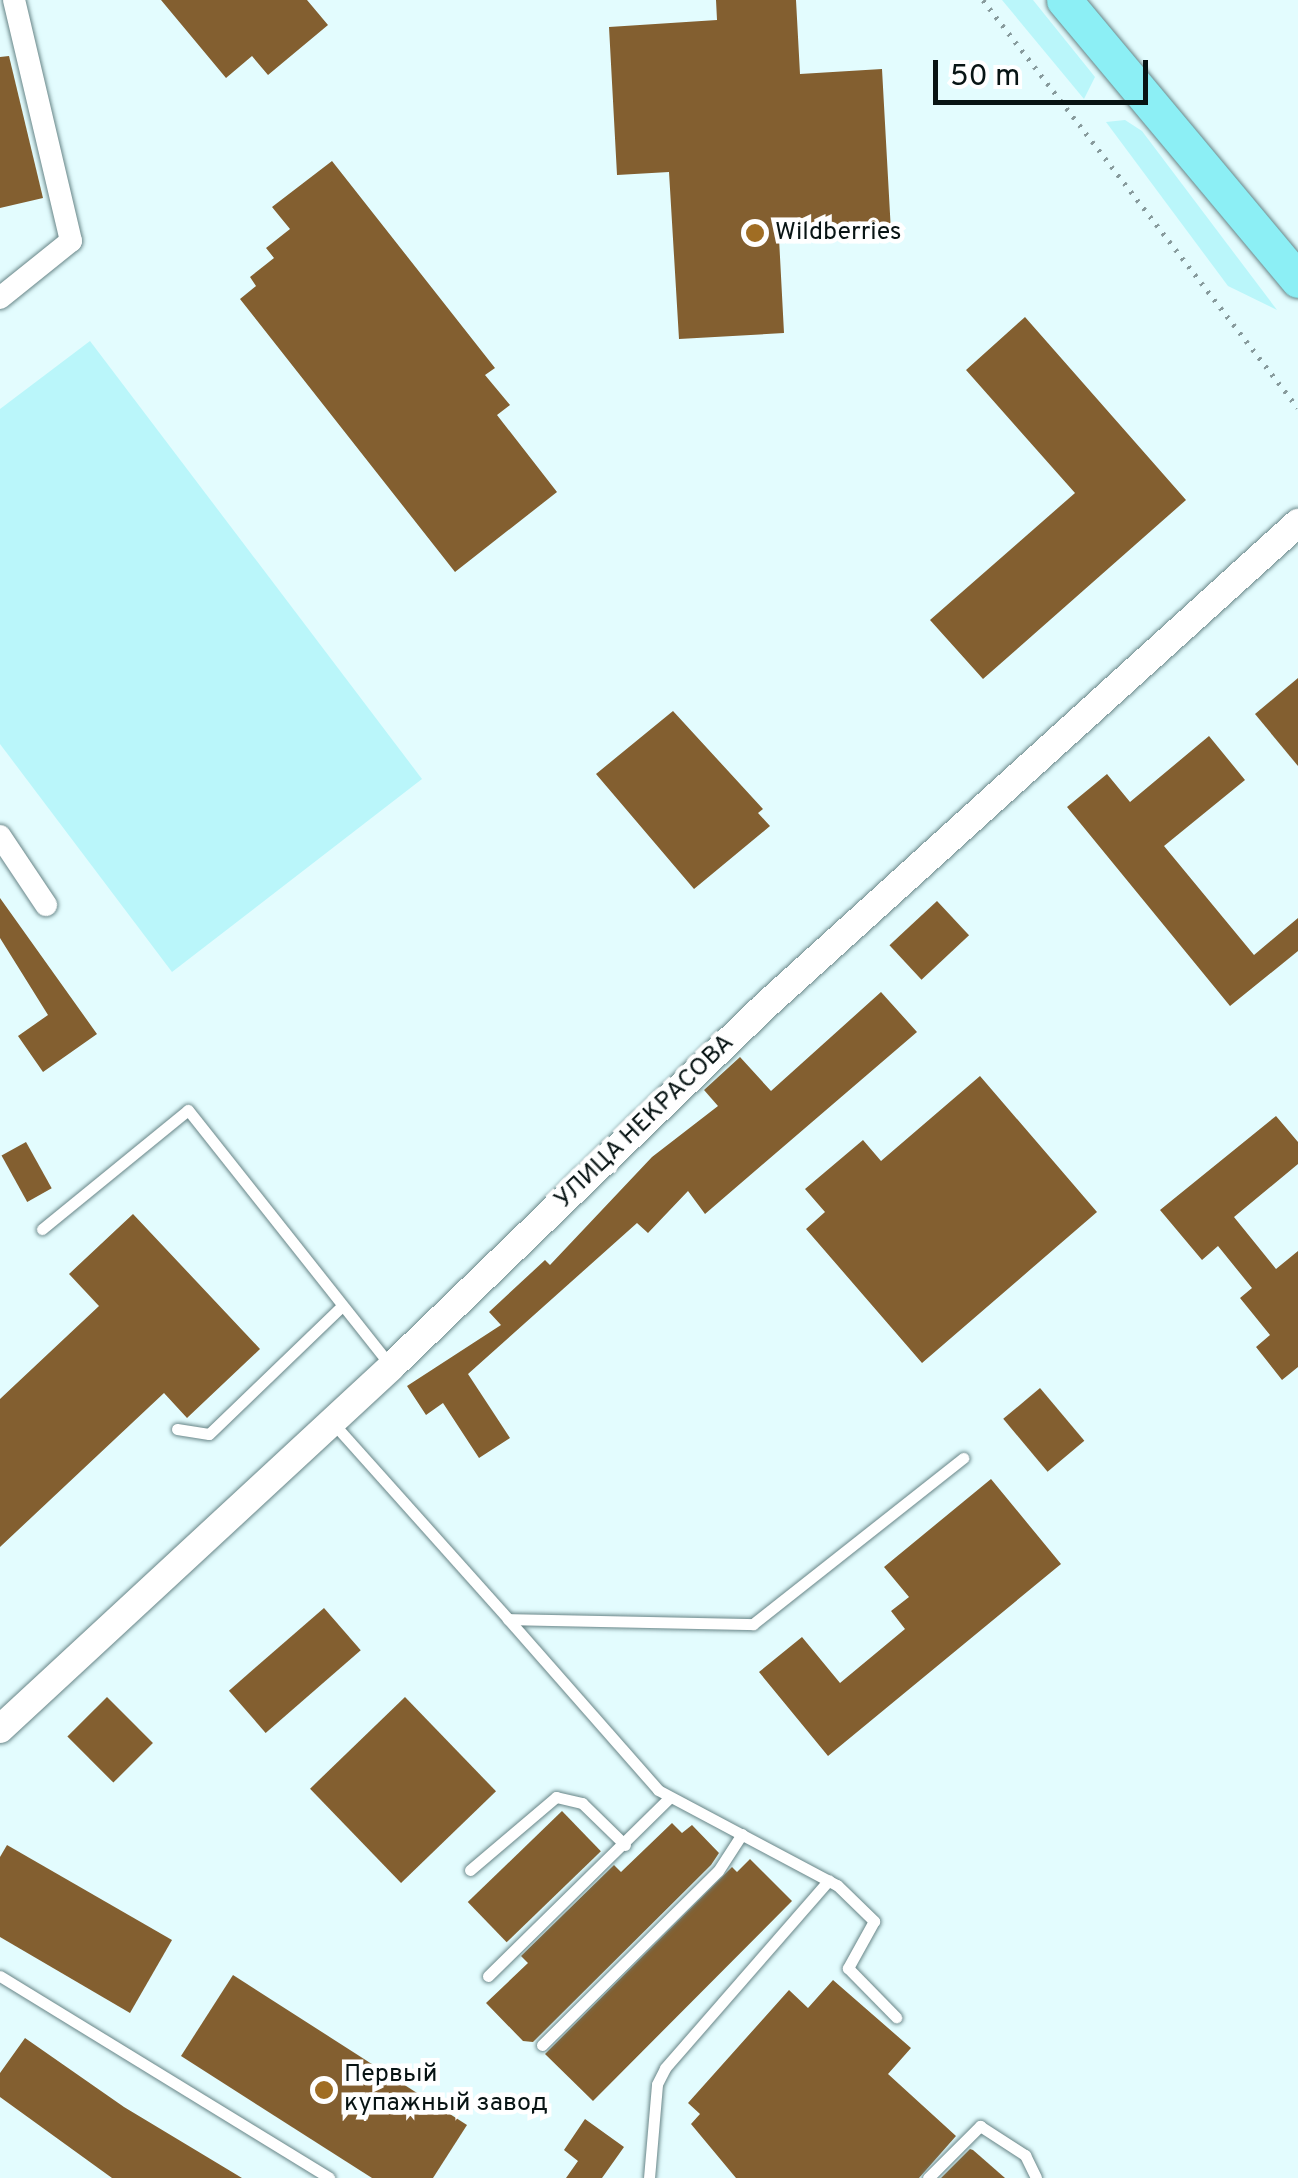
<!DOCTYPE html>
<meta charset="utf-8">
<style>
body{margin:0}
#map{position:relative;width:1298px;height:2178px;overflow:hidden;background:#e3fcfe;font-family:Overpass,sans-serif}
div>[style]{position:absolute}
.green>*{inset:0;background:#baf6fa}
.building>*{inset:0;background:#835f30;transform-origin:0 0}
.path>*{height:5px;margin-top:-2.5px;transform-origin:0;background:repeating-linear-gradient(90deg,#879a9c 0 2.5px,transparent 0 10.5px)}
.roads{filter:drop-shadow(0 0 2px #688587) drop-shadow(0 0 2px #688587)}
.service>*{height:11px;margin:-5.5px;padding:0 5.5px;transform-origin:5.5px;border-radius:5.5px;background:#fff}
.minor>*{height:22px;margin:-11px;padding:0 11px;transform-origin:11px;border-radius:11px;background:#fff}
.tertiary>*{height:28px;margin:-14px;padding:0 14px;transform-origin:14px;border-radius:14px;background:#fff}
.primary>*{height:35px;margin:-17.5px;padding:0 17.5px;transform-origin:17.5px;border-radius:17.5px;background:#8ceff5}
.dots>*{width:28px;height:28px;translate:-50% -50%;box-sizing:border-box;border:5px solid #fff;border-radius:50%}
span{translate:-50% -50%;white-space:nowrap;text-align:center;line-height:1.15;-webkit-text-stroke:9px #fff;paint-order:stroke}
.poi-label{font-size:25px;color:#081414}
.left{translate:0 -50%;text-align:left}
.street-label{font-size:25px;color:#081414}
.scale{position:absolute;left:933px;top:60px;width:215px;height:45px;box-sizing:border-box;border:5px solid #081414;border-top:0;padding-left:12px;font-size:30px;line-height:35px;white-space:nowrap;color:#081414;-webkit-text-stroke:8px #fff;paint-order:stroke}
</style>
<div id="map">
<div class="green">
<i style="clip-path:polygon(1002px 0,1033px 0,1095px 77px,1084px 99px)"></i>
<i style="clip-path:polygon(1125px 120px,1142px 131px,1277px 310px,1228px 286px,1106px 122px)"></i>
<i style="clip-path:polygon(90px 341px,422px 779px,172px 972px,0 744px,0 409px)"></i>
</div>
<div class="building">
<i style="clip-path:polygon(161px 0,307px 0,328px 25px,268px 75px,252px 56px,226px 78px)"></i>
<i style="clip-path:polygon(716px 0,796px 0,800px 74px,882px 69px,891px 232px,779px 238px,784px 333px,679px 339px,669px 172px,617px 175px,609px 27px,717px 20px)"></i>
<i style="clip-path:polygon(9px 56px,43px 198px,0 208px,0 57px)"></i>
<i style="clip-path:polygon(332px 161px,495px 368px,485px 375px,510px 405px,497px 415px,557px 492px,455px 572px,240px 299px,256px 286px,250px 277px,274px 258px,266px 248px,290px 229px,272px 207px)"></i>
<i style="clip-path:polygon(1025px 317px,1186px 500px,983px 679px,930px 620px,1075px 493px,966px 370px)"></i>
<i style="clip-path:polygon(1298px 678px,1298px 766px,1255px 714px)"></i>
<i style="clip-path:polygon(673px 711px,763px 809px,758px 813px,770px 826px,694px 889px,596px 774px)"></i>
<i style="clip-path:polygon(1209px 736px,1245px 780px,1164px 846px,1254px 955px,1298px 918px,1298px 951px,1230px 1006px,1067px 807px,1107px 774px,1130px 802px)"></i>
<i style="clip-path:polygon(0 898px,97px 1034px,43px 1072px,18px 1036px,48px 1015px,0 938px)"></i>
<i style="left:937px;top:901px;width:47px;height:65px;rotate:47deg"></i>
<i style="clip-path:polygon(881px 992px,917px 1032px,705px 1214px,688px 1191px,648px 1233px,637px 1223px,468px 1374px,510px 1438px,479px 1458px,443px 1403px,426px 1415px,407px 1386px,501px 1325px,489px 1312px,545px 1260px,550px 1265px,652px 1157px,718px 1106px,704px 1090px,740px 1057px,771px 1091px)"></i>
<i style="clip-path:polygon(980px 1076px,1097px 1212px,922px 1363px,806px 1229px,825px 1212px,805px 1189px,863px 1140px,881px 1161px)"></i>
<i style="clip-path:polygon(1276px 1116px,1298px 1142px,1298px 1164px,1234px 1217px,1276px 1269px,1298px 1251px,1298px 1367px,1282px 1380px,1256px 1347px,1270px 1335px,1240px 1298px,1252px 1288px,1218px 1246px,1202px 1260px,1160px 1210px)"></i>
<i style="left:26px;top:1142px;width:53px;height:28px;rotate:61deg"></i>
<i style="clip-path:polygon(133px 1214px,260px 1349px,187px 1418px,164px 1393px,0 1547px,0 1399px,99px 1306px,69px 1274px)"></i>
<i style="left:1040px;top:1388px;width:69px;height:48px;rotate:50deg"></i>
<i style="clip-path:polygon(991px 1479px,1061px 1564px,828px 1756px,759px 1672px,802px 1637px,840px 1683px,905px 1629px,891px 1611px,909px 1597px,884px 1567px)"></i>
<i style="left:324px;top:1608px;width:56px;height:126px;rotate:49deg"></i>
<i style="left:107px;top:1697px;width:65px;height:56px;rotate:45deg"></i>
<i style="left:405px;top:1697px;width:131px;height:132px;rotate:46deg"></i>
<i style="left:562px;top:1811px;width:56px;height:131px;rotate:46deg"></i>
<i style="clip-path:polygon(672px 1823px,682px 1833px,692px 1825px,719px 1853px,711px 1865px,533px 2042px,523px 2041px,486px 2003px,528px 1963px,521px 1956px,614px 1865px,621px 1872px)"></i>
<i style="clip-path:polygon(7px 1845px,172px 1940px,130px 2013px,0 1937px,0 1857px)"></i>
<i style="clip-path:polygon(750px 1859px,792px 1901px,593px 2101px,545px 2054px,732px 1867px,737px 1872px)"></i>
<i style="clip-path:polygon(233px 1975px,467px 2125px,433px 2178px,372px 2178px,181px 2056px)"></i>
<i style="clip-path:polygon(833px 1980px,911px 2048px,888px 2074px,956px 2136px,919px 2178px,736px 2178px,691px 2124px,700px 2114px,688px 2103px,789px 1990px,808px 2008px)"></i>
<i style="clip-path:polygon(25px 2038px,124px 2107px,242px 2178px,112px 2178px,0 2097px,0 2073px)"></i>
<i style="clip-path:polygon(585px 2119px,624px 2147px,602px 2178px,566px 2178px,578px 2161px,564px 2150px)"></i>
<i style="clip-path:polygon(970px 2149px,973px 2150px,1005px 2178px,941px 2178px)"></i>
</div>
<div class="path">
<i style="left:983px;top:0;width:515px;rotate:52.33deg"></i>
</div>
<div class="roads">
<div class="service">
<i style="left:42px;top:1229px;width:188px;rotate:-39.2deg"></i>
<i style="left:188px;top:1110px;width:327px;rotate:51.6deg"></i>
<i style="left:333px;top:1423px;width:263px;rotate:48.2deg"></i>
<i style="left:508px;top:1619px;width:245px;rotate:1.2deg"></i>
<i style="left:753px;top:1624px;width:268px;rotate:-38.3deg"></i>
<i style="left:177px;top:1429px;width:32px;rotate:9deg"></i>
<i style="left:209px;top:1434px;width:182px;rotate:-43.9deg"></i>
<i style="left:508px;top:1619px;width:227px;rotate:48.7deg"></i>
<i style="left:658px;top:1790px;width:203px;rotate:28deg"></i>
<i style="left:837px;top:1885px;width:52px;rotate:44.2deg"></i>
<i style="left:874px;top:1921px;width:54px;rotate:119deg"></i>
<i style="left:848px;top:1968px;width:69px;rotate:45.6deg"></i>
<i style="left:470px;top:1870px;width:113px;rotate:-40.3deg"></i>
<i style="left:556px;top:1797px;width:27px;rotate:13deg"></i>
<i style="left:582px;top:1803px;width:60px;rotate:44.3deg"></i>
<i style="left:0;top:1976px;width:386px;rotate:31.5deg"></i>
<i style="left:488px;top:1976px;width:255px;rotate:-44.5deg"></i>
<i style="left:542px;top:2045px;width:247px;rotate:-44.7deg"></i>
<i style="left:718px;top:1871px;width:44px;rotate:-57deg"></i>
<i style="left:649px;top:2178px;width:94px;rotate:-85.1deg"></i>
<i style="left:657px;top:2084px;width:18px;rotate:-63deg"></i>
<i style="left:665px;top:2068px;width:249px;rotate:-48.9deg"></i>
<i style="left:928px;top:2178px;width:74px;rotate:-45deg"></i>
<i style="left:980px;top:2126px;width:54px;rotate:32.8deg"></i>
<i style="left:1025px;top:2155px;width:25px;rotate:64deg"></i>
</div>
<div class="minor">
<i style="left:0;top:298px;width:91px;rotate:-38.8deg"></i>
<i style="left:71px;top:241px;width:248px;rotate:-103.3deg"></i>
<i style="left:0;top:836px;width:83px;rotate:56.3deg"></i>
</div>
<div class="tertiary">
<i style="left:0;top:1729px;width:533px;rotate:-42.79deg"></i>
<i style="left:391px;top:1367px;width:521px;rotate:-43.99deg"></i>
<i style="left:766px;top:1005px;width:718px;rotate:-42.18deg"></i>
</div>
<div class="primary">
<i style="left:1064px;top:0;width:365px;rotate:50.1deg"></i>
</div>
</div>
<div class="dots">
<i style="left:755px;top:233px;background:#a06d23"></i>
<i style="left:324px;top:2090px;background:#a06d23"></i>
</div>
<div class="poi-label">
<span class="left" style="left:775px;top:233px">Wildberries</span>
<span class="left" style="left:344px;top:2090px">Первый<br>купажный завод</span>
</div>
<div class="street-label">
<span style="left:645px;top:1122px;rotate:-44deg">УЛИЦА НЕКРАСОВА</span>
</div>
<div class="scale">50 m</div>
</div>
